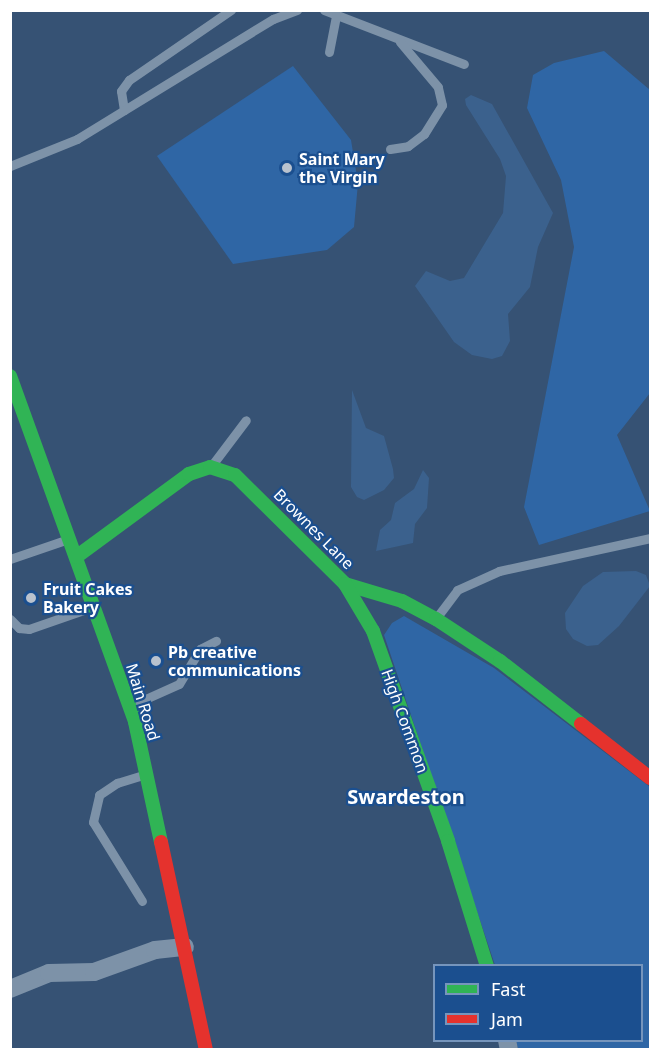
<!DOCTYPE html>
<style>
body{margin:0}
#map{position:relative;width:661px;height:1060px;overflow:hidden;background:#365274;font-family:"Noto Sans",sans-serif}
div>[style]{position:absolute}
.green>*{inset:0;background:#2f66a5}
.water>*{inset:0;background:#3b618d}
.lane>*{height:9px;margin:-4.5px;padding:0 4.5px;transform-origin:4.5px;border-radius:4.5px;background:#7d92a8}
.street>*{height:18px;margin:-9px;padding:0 9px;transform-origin:9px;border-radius:9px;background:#7d92a8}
.fast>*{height:14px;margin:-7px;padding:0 7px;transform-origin:7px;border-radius:7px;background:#30b455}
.jam>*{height:14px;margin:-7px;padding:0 7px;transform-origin:7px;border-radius:7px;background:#e5322d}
.dots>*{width:16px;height:16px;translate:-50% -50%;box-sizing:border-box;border:3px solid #1b4f8f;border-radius:50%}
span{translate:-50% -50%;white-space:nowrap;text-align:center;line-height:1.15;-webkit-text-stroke:4.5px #1b4f8f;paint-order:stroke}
.poi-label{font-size:16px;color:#fff;font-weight:700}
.left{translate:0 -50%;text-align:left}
.street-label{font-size:16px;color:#fff}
.quarter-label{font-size:20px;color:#fff;font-weight:700}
.frame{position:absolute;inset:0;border:12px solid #fff;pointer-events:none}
.legend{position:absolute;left:433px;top:964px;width:210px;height:78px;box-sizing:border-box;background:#1b4f8f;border:2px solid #7695bc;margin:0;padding:8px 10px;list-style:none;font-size:18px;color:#fff}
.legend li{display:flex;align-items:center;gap:12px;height:30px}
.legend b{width:30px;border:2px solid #7695bc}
</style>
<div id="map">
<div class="green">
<i style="clip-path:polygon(604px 51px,650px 90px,650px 393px,617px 435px,650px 511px,539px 545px,524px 507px,574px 247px,561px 180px,527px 108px,533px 75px,554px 63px)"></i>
<i style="clip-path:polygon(293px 66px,351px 140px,358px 183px,354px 227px,327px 250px,233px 264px,157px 156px)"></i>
<i style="clip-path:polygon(404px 616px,494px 668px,650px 787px,650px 1049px,518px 1049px,516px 1041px,642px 1040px,642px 966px,495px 965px,384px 635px,392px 623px)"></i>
</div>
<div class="water">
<i style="clip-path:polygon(471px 95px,492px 104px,553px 213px,538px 247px,530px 287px,508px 314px,510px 341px,502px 356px,492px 359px,472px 355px,454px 342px,415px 286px,426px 271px,450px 281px,464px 278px,503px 213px,506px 176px,500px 159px,466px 105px,465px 99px)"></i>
<i style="clip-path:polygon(352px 390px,366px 428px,384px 436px,393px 469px,394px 478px,384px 490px,364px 500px,357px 497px,351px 487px)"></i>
<i style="clip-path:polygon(423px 470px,429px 478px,427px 508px,415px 524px,413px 543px,376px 551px,380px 530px,391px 520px,395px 503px,414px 489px)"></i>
<i style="clip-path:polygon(636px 571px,646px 575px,650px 586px,619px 626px,598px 645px,587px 646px,573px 639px,566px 629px,565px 613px,583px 586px,603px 572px)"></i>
</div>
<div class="lane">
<i style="left:324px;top:10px;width:150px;rotate:21.1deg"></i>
<i style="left:329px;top:52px;width:37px;rotate:-79deg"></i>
<i style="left:124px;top:110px;width:19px;rotate:-99deg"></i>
<i style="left:121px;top:91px;width:14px;rotate:-54deg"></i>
<i style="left:129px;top:80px;width:124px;rotate:-34.5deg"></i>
<i style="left:390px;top:149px;width:18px;rotate:-9deg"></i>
<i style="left:408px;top:146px;width:20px;rotate:-37deg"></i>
<i style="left:424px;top:134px;width:34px;rotate:-58deg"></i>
<i style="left:442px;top:105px;width:18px;rotate:-103deg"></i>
<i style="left:438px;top:87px;width:59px;rotate:-130.2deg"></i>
<i style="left:10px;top:166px;width:72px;rotate:-21.9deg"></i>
<i style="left:77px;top:139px;width:230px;rotate:-31.5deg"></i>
<i style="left:273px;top:19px;width:26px;rotate:-21deg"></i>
<i style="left:212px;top:465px;width:56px;rotate:-52.9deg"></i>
<i style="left:10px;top:559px;width:61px;rotate:-19deg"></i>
<i style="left:437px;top:617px;width:34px;rotate:-53deg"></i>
<i style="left:457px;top:590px;width:46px;rotate:-24.3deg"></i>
<i style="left:499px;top:571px;width:155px;rotate:-12.3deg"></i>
<i style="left:10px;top:619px;width:13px;rotate:45deg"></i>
<i style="left:19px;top:628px;width:10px;rotate:6deg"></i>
<i style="left:29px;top:629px;width:67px;rotate:-19.2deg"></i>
<i style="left:132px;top:705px;width:51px;rotate:-24.1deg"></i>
<i style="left:179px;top:684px;width:41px;rotate:-59deg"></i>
<i style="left:200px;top:649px;width:18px;rotate:-27deg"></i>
<i style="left:142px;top:901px;width:93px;rotate:-121.8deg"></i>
<i style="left:93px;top:822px;width:28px;rotate:-77deg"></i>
<i style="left:99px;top:795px;width:22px;rotate:-34deg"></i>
<i style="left:117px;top:783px;width:28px;rotate:-17deg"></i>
</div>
<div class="street">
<i style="left:10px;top:989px;width:42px;rotate:-22.3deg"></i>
<i style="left:49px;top:973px;width:45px;rotate:-1.3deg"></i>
<i style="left:94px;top:972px;width:65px;rotate:-19.8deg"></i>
<i style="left:155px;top:950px;width:30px;rotate:-6deg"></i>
<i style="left:507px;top:1040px;width:10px;rotate:79deg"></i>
</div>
<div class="fast">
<i style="left:10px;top:376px;width:368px;rotate:70.1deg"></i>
<i style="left:135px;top:722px;width:123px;rotate:77.8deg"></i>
<i style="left:76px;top:557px;width:140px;rotate:-36.3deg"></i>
<i style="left:189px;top:474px;width:22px;rotate:-18deg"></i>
<i style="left:210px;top:467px;width:26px;rotate:18deg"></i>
<i style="left:235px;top:475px;width:155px;rotate:44.7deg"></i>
<i style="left:345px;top:584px;width:59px;rotate:16.6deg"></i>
<i style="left:402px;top:601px;width:38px;rotate:28deg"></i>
<i style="left:436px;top:619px;width:77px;rotate:33.3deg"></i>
<i style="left:500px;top:661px;width:103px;rotate:37.9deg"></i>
<i style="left:345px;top:584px;width:55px;rotate:59.2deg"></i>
<i style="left:373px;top:631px;width:223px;rotate:70.3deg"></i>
<i style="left:448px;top:841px;width:131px;rotate:72.7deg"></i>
</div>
<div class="jam">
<i style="left:581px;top:724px;width:88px;rotate:38deg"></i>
<i style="left:161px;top:842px;width:213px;rotate:77.8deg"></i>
</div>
<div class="dots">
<i style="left:287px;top:168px;background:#b9c2ce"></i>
<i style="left:31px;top:598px;background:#b9c2ce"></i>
<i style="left:156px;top:661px;background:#b9c2ce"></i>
</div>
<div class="poi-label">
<span class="left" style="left:299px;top:168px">Saint Mary<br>the Virgin</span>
<span class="left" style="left:43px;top:598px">Fruit Cakes<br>Bakery</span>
<span class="left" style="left:168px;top:661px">Pb creative<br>communications</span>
</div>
<div class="street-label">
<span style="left:314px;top:529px;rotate:45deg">Brownes Lane</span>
<span style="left:143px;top:702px;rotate:73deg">Main Road</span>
<span style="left:405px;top:721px;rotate:70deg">High Common</span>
</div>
<div class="quarter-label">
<span style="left:406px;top:796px">Swardeston</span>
</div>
<div class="frame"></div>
<ul class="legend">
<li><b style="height:8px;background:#30b455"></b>Fast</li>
<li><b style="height:8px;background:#e5322d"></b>Jam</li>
</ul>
</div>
